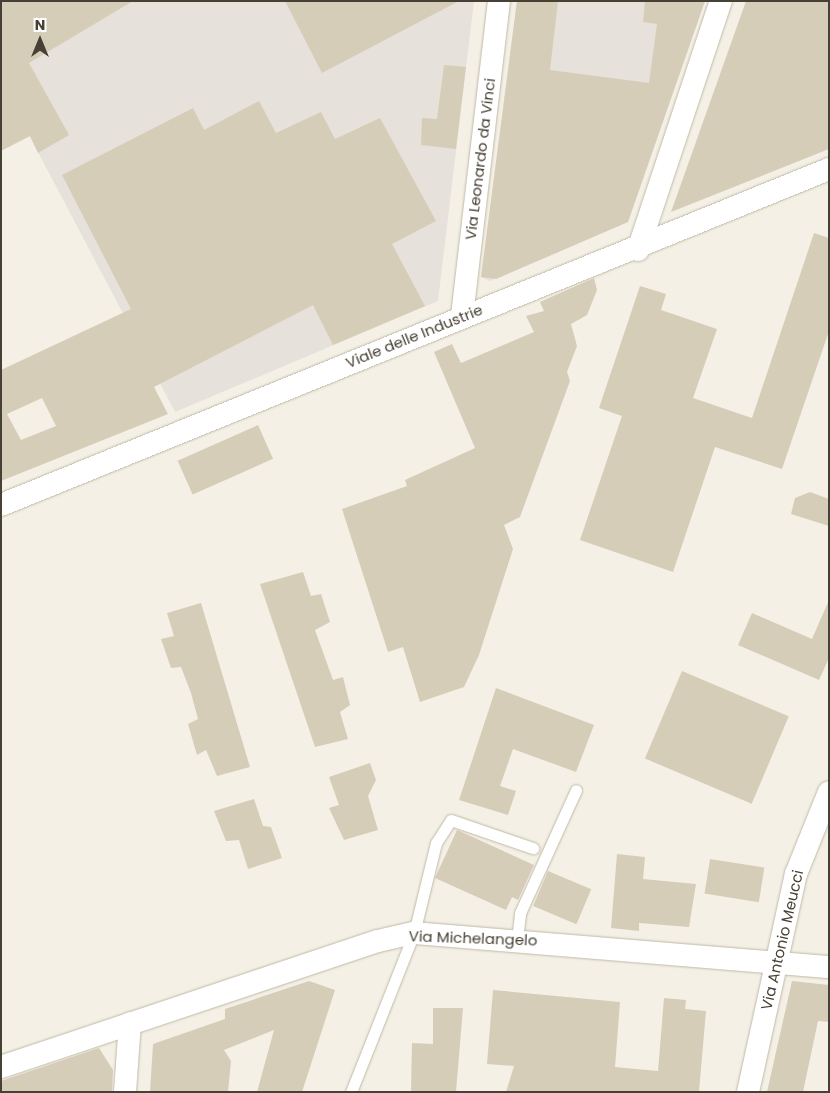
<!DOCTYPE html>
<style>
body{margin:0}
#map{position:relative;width:830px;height:1093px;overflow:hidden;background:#f4f0e5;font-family:Poppins,sans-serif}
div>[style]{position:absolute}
.industrial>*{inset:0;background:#e6e1da}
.building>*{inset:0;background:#d6cdb9;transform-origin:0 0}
.roads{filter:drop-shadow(0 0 1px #c0b9a7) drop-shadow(0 0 1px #c0b9a7)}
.service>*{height:11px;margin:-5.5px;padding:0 5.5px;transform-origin:5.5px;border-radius:5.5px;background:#fff}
.minor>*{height:22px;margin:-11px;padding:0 11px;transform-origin:11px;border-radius:11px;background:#fff}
span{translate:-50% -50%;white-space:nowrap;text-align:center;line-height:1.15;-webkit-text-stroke:4px #fff;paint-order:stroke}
.street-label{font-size:15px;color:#474034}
.frame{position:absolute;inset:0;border:2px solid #474034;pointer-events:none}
.north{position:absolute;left:15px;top:15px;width:50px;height:50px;-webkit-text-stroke:4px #fff;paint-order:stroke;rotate:0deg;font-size:14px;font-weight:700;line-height:20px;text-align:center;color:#474034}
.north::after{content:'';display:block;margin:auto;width:18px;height:22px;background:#474034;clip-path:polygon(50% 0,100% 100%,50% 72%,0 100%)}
</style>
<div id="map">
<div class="industrial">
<i style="clip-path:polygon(1px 1px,474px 1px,438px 301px,175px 412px,1px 82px)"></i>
<i style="clip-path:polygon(517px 1px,705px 1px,628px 222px,490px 281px,481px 277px)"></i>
</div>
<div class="building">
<i style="clip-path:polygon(1px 1px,133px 1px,29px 63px,69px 135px,38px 153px,30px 136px,1px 151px)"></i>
<i style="clip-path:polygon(285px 1px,459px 1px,322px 73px)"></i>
<i style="clip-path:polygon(517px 1px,558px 1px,550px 70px,649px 83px,657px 24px,643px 22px,645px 1px,705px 1px,628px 222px,496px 279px,481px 277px)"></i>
<i style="clip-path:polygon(746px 1px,829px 1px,829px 149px,671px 212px)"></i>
<i style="clip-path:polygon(444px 65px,466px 67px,456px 149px,421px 145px,422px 118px,437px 119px)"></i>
<i style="clip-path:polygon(evenodd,259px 101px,276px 133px,321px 112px,335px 139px,380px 118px,436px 221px,392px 244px,425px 306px,333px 345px,313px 305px,154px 387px,168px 414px,1px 481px,1px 370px,131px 309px,62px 175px,193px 108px,204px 130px,259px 101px,42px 398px,56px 426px,21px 440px,7px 414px,42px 398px)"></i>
<i style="clip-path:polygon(814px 233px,829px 238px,829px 331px,782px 469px,715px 447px,673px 572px,580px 540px,622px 416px,599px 408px,640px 286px,666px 294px,661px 310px,717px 329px,693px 398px,752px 418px)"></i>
<i style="clip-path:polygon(594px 278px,597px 290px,587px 315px,571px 324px,577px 346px,567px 372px,570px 381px,520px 517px,504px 525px,513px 549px,479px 655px,464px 687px,420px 702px,403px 647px,388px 652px,342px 509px,407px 486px,405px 480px,475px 448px,434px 352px,452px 344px,461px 363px,534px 332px,526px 316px,544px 311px,540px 302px)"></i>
<i style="left:258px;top:425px;width:37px;height:88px;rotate:66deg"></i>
<i style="clip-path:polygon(810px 492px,829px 499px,829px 526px,791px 514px,795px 498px)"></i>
<i style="clip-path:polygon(303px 572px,311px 596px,321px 594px,330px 622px,315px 630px,333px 680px,343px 677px,350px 705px,340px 712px,348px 739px,315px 747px,260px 584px)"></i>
<i style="clip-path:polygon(829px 600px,829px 658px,819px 680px,738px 645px,752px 613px,812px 639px)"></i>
<i style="clip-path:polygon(201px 603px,250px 767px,217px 776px,206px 750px,197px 755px,188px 724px,198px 719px,191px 693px,181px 667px,171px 668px,161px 639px,174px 636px,167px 613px)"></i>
<i style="left:682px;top:671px;width:116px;height:95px;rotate:23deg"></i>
<i style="clip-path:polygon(496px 688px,594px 725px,576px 772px,513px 749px,500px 786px,516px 791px,508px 815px,459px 800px)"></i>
<i style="clip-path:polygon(370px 763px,376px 780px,368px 796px,378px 830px,344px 840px,329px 808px,339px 805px,329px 777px)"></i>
<i style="clip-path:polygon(254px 799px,263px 826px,271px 827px,282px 858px,248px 869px,239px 840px,226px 841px,214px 811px)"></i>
<i style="clip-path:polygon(457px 830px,534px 865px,518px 900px,512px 897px,506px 910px,435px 878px)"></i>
<i style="clip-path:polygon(617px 854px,645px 857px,643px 879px,696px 884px,689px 927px,639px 923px,639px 931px,611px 928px)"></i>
<i style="left:710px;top:859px;width:55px;height:35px;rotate:9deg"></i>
<i style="left:548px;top:871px;width:47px;height:38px;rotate:23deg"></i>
<i style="clip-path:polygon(309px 981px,335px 990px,302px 1092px,257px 1092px,274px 1030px,224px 1050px,231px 1061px,228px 1092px,150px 1092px,153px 1044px,225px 1019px,225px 1009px)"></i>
<i style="clip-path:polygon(792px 981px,829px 985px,829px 1022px,818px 1021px,803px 1092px,767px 1092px)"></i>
<i style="clip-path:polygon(493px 990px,620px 1002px,615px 1067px,658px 1071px,664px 998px,686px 1000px,685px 1009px,706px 1011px,699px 1092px,506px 1092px,514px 1066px,487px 1064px)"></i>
<i style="clip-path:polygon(433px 1008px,463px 1008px,456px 1092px,411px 1092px,412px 1043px,433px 1044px)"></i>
<i style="clip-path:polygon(99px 1048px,113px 1070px,112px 1092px,1px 1092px,1px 1081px)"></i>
</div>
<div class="roads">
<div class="service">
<i style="left:517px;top:939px;width:26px;rotate:-83deg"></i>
<i style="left:520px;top:913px;width:135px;rotate:-65.5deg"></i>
<i style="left:351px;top:1092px;width:171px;rotate:-68.4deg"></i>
<i style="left:414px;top:933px;width:93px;rotate:-76.3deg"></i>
<i style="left:436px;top:843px;width:27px;rotate:-57deg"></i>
<i style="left:451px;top:820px;width:87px;rotate:18.9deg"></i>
</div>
<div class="minor">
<i style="left:638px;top:250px;width:262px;rotate:-71.6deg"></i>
<i style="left:462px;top:316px;width:317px;rotate:-83.3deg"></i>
<i style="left:1px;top:505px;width:894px;rotate:-22.09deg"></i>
<i style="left:1px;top:1067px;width:397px;rotate:-18.5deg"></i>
<i style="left:378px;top:941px;width:37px;rotate:-13deg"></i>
<i style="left:414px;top:933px;width:416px;rotate:4.7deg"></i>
<i style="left:125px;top:1092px;width:69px;rotate:-85.9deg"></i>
<i style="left:748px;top:1092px;width:223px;rotate:-77.6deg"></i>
<i style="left:796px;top:874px;width:88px;rotate:-68.1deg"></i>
</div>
</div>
<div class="street-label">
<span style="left:480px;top:159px;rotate:-83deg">Via Leonardo da Vinci</span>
<span style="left:414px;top:336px;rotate:-22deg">Viale delle Industrie</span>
<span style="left:473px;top:938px;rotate:2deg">Via Michelangelo</span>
<span style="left:782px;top:940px;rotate:-77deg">Via Antonio Meucci</span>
</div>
<div class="frame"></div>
<div class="north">N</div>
</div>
